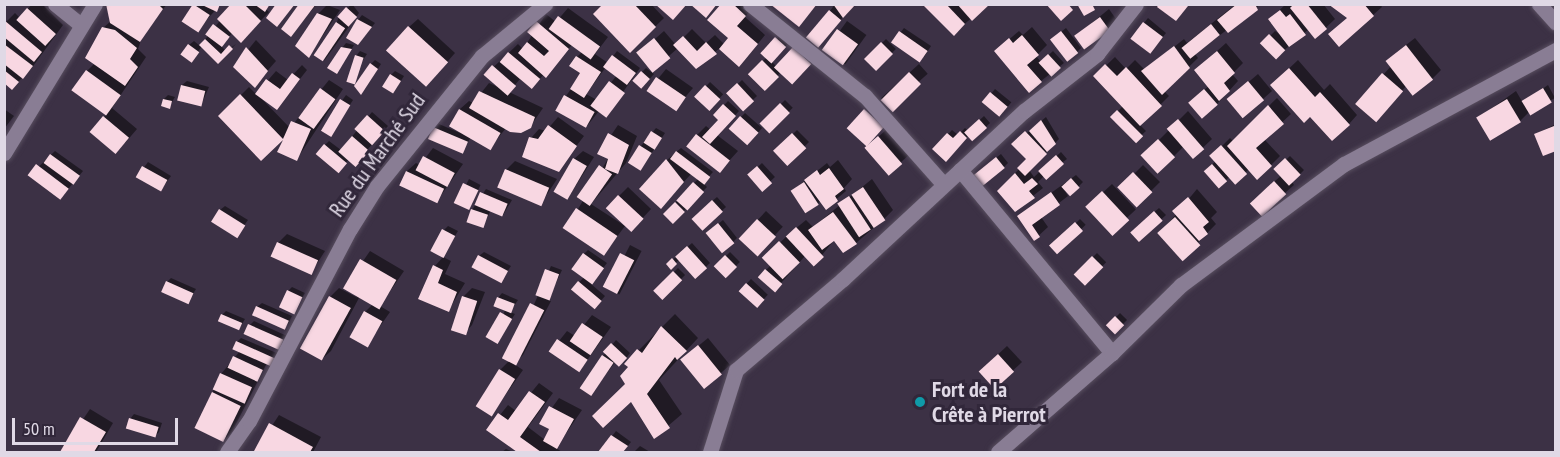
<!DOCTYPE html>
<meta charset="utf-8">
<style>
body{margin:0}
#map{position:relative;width:1560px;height:457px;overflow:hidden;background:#3c3145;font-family:"PT Sans Narrow",sans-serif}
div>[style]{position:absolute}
.shadow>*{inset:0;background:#0007;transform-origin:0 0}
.building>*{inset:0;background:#f8d7e2;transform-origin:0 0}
.roads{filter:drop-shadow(0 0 2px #584e5f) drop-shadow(0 0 2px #584e5f)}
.minor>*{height:15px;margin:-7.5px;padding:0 7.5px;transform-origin:7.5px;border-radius:7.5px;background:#897d94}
.dots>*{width:16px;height:16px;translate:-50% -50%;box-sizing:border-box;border:3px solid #31273a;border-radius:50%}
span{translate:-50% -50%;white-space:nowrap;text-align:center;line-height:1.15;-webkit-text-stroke:6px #31273a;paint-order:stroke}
.street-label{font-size:22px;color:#e0d9e6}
.poi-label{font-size:22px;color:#e0d9e6;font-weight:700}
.left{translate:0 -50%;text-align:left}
.frame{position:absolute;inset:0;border:6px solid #e0d9e6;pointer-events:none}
.scale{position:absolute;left:12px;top:418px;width:166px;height:27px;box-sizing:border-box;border:3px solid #e0d9e6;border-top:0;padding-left:8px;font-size:18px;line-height:21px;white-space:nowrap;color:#e0d9e6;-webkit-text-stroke:4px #31273a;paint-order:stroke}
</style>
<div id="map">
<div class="shadow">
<i style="clip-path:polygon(32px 4px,42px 4px,63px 25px,31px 69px,12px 88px,4px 81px,4px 24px,15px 13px,20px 18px)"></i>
<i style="clip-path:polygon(109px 4px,167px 4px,142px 37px,138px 49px,146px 57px,112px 108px,137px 129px,125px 143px,92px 132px,107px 114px,87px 71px,95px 63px,103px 28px,111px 21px)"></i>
<i style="clip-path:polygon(195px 4px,221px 4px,201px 26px,183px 21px)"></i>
<i style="clip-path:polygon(233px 4px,270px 4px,266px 9px,269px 12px,241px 41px,233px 32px,221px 46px,226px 51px,236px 44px,218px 62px,202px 46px,195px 56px,189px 45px,194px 41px,200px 46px)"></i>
<i style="clip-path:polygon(301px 4px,317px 4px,291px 35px)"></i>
<i style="clip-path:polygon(352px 4px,359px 13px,324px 61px,339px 16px)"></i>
<i style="clip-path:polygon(605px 4px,651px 4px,664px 18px,630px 51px)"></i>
<i style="clip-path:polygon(723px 4px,754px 6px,745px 17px,765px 35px,748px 56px,720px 48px,696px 67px,678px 48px,653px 70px,648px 45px,664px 31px,676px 45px,692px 29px,706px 43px,715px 35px,725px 45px,730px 38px)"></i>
<i style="clip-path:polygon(835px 4px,847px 12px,826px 37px,830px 11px)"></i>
<i style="clip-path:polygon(988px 4px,954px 33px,924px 5px)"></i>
<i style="clip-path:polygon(1236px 4px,1261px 4px,1195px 54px,1198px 58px,1164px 91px,1169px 96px,1140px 125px,1146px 131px,1135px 141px,1112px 117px,1123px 106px,1095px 76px,1115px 57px,1126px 69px,1135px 60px,1145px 70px,1184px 39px,1187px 43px)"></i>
<i style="clip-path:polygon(1286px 4px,1323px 4px,1335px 19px,1316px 37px,1309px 29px,1275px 58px,1262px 44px,1275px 31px,1282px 36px,1270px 19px)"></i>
<i style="clip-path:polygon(1332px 4px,1380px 4px,1382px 7px,1373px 15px,1348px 17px)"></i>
<i style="clip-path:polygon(327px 5px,340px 10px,309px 56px,318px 14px)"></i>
<i style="clip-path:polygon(evenodd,568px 8px,608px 37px,595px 54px,608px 63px,617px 51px,640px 68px,606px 116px,599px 111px,587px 126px,566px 96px,582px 73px,577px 57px,582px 52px,572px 45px,531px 88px,520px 79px,509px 92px,543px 108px,530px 127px,506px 128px,490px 148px,471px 137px,462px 152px,435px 128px,439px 124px,460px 133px,451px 125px,460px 109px,469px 101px,473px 103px,489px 83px,498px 87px,485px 75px,518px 44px,523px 49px,546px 14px,556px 22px,568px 8px,606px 67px,617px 75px,597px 100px,586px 94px,606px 67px)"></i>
<i style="clip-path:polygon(1109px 9px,1118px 22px,1109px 30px,1076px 36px)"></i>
<i style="clip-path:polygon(362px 15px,375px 23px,358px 44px,358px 20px)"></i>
<i style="clip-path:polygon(1148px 18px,1166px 33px,1154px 48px,1144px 23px)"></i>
<i style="clip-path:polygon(418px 19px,455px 53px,435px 76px,409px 27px)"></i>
<i style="left:847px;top:21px;width:24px;height:36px;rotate:36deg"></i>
<i style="clip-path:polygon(1032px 27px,1047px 45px,1036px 56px,1041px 62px,1053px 51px,1064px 63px,1041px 81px,1005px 43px,1019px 31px,1023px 35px)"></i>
<i style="clip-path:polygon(904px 28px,931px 46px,924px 57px,893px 42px)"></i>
<i style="clip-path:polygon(1066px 28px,1081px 48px,1077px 52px,1056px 36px)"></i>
<i style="clip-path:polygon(780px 34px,789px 42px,772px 62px,777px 67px,794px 48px,819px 54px,802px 74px,781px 72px,764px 89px,750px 74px,767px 57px)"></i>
<i style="clip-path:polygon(1415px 38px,1441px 70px,1432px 79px,1407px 85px,1384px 111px,1357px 104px,1392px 65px,1397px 52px)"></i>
<i style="left:886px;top:39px;width:14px;height:28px;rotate:45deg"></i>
<i style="clip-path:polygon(256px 40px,276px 61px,255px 85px,235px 66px)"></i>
<i style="clip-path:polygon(346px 43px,354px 45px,337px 72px,342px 48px)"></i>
<i style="clip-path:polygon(1226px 43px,1243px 63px,1232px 74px,1238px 81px,1217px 104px,1194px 98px,1209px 86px,1196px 70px)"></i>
<i style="clip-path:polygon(360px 51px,367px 54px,349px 81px,356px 56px)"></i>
<i style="clip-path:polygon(375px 60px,381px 64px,365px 89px,371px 64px)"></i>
<i style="clip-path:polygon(1298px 60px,1324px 90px,1330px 84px,1357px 115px,1349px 124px,1281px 76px)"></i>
<i style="left:919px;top:64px;width:13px;height:51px;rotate:48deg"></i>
<i style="clip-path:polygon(302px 65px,307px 70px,277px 108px,262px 99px,290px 128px,329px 80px,343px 89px,297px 159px,287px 134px,261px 159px,220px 116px,249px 87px,256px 94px,276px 71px,288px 80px)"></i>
<i style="clip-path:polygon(646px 68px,654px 74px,647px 82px,642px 72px)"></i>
<i style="clip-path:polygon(666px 69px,693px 88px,675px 109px,648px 91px)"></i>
<i style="clip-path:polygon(395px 71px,404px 76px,394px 92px,391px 75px)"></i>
<i style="clip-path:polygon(1258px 74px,1272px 91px,1263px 99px,1238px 91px)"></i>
<i style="left:742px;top:80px;width:22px;height:20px;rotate:47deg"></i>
<i style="clip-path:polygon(187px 81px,209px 87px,201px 105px,182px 85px)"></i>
<i style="left:710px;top:82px;width:18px;height:20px;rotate:43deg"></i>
<i style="clip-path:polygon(1548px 85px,1555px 98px,1530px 111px,1520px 121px,1478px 118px,1516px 91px,1523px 103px)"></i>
<i style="left:995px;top:89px;width:21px;height:17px;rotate:39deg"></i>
<i style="clip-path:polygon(168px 95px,175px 97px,169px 107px,164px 99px)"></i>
<i style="clip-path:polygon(346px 95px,353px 100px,333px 131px,321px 130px)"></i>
<i style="clip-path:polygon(1277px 98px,1291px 114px,1264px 139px,1280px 156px,1271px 165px,1249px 169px,1236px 182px,1230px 176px,1219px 187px,1205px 171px,1216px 161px,1212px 156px,1230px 138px,1233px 141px)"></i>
<i style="left:785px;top:100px;width:11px;height:33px;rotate:45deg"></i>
<i style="clip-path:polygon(728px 101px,739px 111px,717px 135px,738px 151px,719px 172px,697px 135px,706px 126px,711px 130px,720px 120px,715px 115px)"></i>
<i style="clip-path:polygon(4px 109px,14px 116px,4px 129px)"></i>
<i style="clip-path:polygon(1188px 111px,1212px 139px,1193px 157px,1184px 146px,1174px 156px,1152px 147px)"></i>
<i style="clip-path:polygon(372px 112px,388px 126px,355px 164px,349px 159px,343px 166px,325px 145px,329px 141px,341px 150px)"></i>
<i style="clip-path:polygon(745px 113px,762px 128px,752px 140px,741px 117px)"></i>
<i style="clip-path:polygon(984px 116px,990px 123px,973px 139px,969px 135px,946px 160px,934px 149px,952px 130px,958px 135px,965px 128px,968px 131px)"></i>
<i style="clip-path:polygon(558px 117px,584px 136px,558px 170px,531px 138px,539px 129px,546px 131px)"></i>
<i style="clip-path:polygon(1046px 117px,1059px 139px,1029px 170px,1034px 177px,1061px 152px,1067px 159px,1044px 176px,1038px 182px,1043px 188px,1015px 210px,999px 191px,1028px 159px,1014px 144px)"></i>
<i style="clip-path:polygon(1556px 124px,1556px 149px,1536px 134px)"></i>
<i style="clip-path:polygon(618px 125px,637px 136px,626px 163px,591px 204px,625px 226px,604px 254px,578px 209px,609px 157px,599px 153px)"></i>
<i style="clip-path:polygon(656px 128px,665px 133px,641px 169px,641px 146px)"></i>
<i style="clip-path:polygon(888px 128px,910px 154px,889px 173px,876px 139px)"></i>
<i style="left:797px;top:130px;width:17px;height:30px;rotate:45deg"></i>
<i style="clip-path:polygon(433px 148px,463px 164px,437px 201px,401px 184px,407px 171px,416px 163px,420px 165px)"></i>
<i style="clip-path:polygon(681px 148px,713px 172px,703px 183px,707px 187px,673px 222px,665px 214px,698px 179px,691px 174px,669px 198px,667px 160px)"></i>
<i style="clip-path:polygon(55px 151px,83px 171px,60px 199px,30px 175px)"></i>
<i style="clip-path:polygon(583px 151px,594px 157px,568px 198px,574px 159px)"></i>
<i style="clip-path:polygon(1001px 154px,1008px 163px,1004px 167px,979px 171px)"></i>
<i style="clip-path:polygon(1290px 156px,1304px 170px,1292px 182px,1294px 185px,1261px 214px,1260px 194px,1282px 175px,1276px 169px)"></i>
<i style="clip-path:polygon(838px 160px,852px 179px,844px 188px,846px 191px,826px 208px,821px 201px,807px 211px,797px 187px,827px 163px,830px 167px)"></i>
<i style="clip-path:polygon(515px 161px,557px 179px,540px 205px,506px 170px)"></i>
<i style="clip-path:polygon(148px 162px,171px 176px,161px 190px,137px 177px)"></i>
<i style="left:762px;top:163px;width:19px;height:18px;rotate:47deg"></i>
<i style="left:1143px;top:165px;width:24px;height:33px;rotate:45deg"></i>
<i style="clip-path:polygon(1076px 175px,1083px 182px,1071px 194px,1063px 188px,1068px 196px,1041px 217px,1048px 227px,1035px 239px,1019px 216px)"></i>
<i style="left:469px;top:179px;width:13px;height:27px;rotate:27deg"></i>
<i style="clip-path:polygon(872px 179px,893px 210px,884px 219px,856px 243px,835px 239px,814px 265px,805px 256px,774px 291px,759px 277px,771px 265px,764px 258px,789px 234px,806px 220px,813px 227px)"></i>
<i style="left:1112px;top:184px;width:35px;height:33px;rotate:47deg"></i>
<i style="clip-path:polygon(628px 187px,651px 209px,640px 221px,619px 196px)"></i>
<i style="clip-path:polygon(486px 189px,512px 200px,503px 215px,491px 210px,483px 226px,472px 210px)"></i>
<i style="clip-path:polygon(1197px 189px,1217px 212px,1211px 218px,1216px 224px,1182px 259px,1167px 225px)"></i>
<i style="clip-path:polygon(717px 197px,726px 207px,702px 229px,697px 214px)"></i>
<i style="clip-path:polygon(225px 206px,248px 220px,237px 235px,220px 210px)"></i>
<i style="clip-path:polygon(1159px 208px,1166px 215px,1139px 240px,1136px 228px)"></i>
<i style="left:766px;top:211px;width:23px;height:37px;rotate:43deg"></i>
<i style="left:1080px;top:219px;width:8px;height:38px;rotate:45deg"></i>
<i style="clip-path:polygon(723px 220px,737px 238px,733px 242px,712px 229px)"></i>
<i style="clip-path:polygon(448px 226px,458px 231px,443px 256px,444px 230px)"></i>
<i style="clip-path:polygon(287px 234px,325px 251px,311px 273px,278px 243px)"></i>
<i style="clip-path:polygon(692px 243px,710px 263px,696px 276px,680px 259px,671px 267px,668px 264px)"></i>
<i style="left:630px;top:245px;width:13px;height:49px;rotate:27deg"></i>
<i style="clip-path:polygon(588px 250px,607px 263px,591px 284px,605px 296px,599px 303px,573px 289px,584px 277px,584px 254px)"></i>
<i style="clip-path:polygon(370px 251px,404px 271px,380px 306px,390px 312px,367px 345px,365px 312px,373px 304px,360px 296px,331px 351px,322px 359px,330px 297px,339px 288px,358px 298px,345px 287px)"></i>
<i style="clip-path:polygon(484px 252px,511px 266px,501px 281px,479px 256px)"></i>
<i style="left:730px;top:252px;width:14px;height:21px;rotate:45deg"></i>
<i style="left:1097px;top:253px;width:13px;height:30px;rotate:45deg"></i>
<i style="clip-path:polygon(443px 257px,451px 261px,445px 274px,465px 283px,448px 311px,420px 298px,435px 266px)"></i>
<i style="clip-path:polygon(551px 266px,562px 270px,548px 300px,551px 301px,523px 355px,514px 364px,523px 370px,492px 414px,500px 370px,509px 361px)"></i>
<i style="left:678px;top:268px;width:10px;height:33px;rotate:45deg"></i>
<i style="clip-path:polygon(171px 278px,196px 289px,188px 302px,167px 282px)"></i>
<i style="left:751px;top:279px;width:23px;height:16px;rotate:43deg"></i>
<i style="clip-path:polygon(292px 287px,305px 293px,294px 312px,288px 291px)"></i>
<i style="clip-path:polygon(472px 288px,485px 292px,472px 325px,464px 334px,463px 297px)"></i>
<i style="clip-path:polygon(502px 293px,518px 300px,510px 312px,515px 314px,497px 342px,505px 309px,498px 298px)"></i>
<i style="clip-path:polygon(262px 303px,292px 316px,288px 324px,284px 328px,257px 307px)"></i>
<i style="clip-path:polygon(226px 311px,245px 319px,239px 329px,222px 315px)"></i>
<i style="left:1120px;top:313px;width:10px;height:18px;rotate:45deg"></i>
<i style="clip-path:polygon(675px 314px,698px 338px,659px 380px,682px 414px,655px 437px,627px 384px,630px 367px,626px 363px)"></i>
<i style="clip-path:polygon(592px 315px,611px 327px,580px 370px,551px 351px,567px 331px,575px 336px)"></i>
<i style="clip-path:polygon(254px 321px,287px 336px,279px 349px,250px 325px)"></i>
<i style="clip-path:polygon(241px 338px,279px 354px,267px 363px,232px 432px,223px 441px,207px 405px,221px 374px,240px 351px,237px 342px)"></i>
<i style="clip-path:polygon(708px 338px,730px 365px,705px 387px,691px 352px)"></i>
<i style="clip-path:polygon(616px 340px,630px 353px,624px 361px,616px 361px,590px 395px,603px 356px)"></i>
<i style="left:1007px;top:346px;width:22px;height:37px;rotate:47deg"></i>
<i style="clip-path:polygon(539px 383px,553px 393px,528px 427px,545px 440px,551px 429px,541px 423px,559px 398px,582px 410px,556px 448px,562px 452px,519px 452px,488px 430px,508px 405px,516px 411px)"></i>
<i style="clip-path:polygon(90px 409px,113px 423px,96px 452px,61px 452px)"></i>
<i style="clip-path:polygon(134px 414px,162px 423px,159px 432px,155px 436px,130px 419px)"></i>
<i style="clip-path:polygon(279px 415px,321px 437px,313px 452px,256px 450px)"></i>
<i style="clip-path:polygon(616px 431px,631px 442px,623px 452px,600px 452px)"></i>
<i style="clip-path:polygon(640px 446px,650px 452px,634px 452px)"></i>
<i style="clip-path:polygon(506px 449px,513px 452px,502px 452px)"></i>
</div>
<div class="building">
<i style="clip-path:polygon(106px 4px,158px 4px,163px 9px,140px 42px,110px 23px)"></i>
<i style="left:193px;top:4px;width:20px;height:21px;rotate:33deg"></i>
<i style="clip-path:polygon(200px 4px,220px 4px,217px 12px)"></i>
<i style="clip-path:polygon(231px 4px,244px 4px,261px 21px,241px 43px,217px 19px)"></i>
<i style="clip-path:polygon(254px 4px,270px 4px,265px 12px)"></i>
<i style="clip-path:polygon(276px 4px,295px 4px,277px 27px,266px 18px)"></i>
<i style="clip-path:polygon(299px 4px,316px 4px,291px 37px,281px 29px)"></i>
<i style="clip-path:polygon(603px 4px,634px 4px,656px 27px,630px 53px,593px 14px)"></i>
<i style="clip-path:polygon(655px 4px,687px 4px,673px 20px)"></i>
<i style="clip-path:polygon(690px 4px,717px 4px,706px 18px)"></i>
<i style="clip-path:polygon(721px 4px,733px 4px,746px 16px,737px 26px,758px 44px,739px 67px,719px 49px,728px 38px,707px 20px)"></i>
<i style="clip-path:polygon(770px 4px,817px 4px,799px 27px)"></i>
<i style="clip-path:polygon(833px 4px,856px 4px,843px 18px)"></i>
<i style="clip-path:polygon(922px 4px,946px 4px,965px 24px,954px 36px)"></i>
<i style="clip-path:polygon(957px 4px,990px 4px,972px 21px)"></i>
<i style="clip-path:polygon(1046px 4px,1068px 4px,1073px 10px,1061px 21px)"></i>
<i style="clip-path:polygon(1077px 4px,1092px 4px,1095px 10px,1084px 16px)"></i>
<i style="clip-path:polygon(1159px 4px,1185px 4px,1188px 6px,1176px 21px,1157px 7px)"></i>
<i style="clip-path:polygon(1237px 4px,1255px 4px,1258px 10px,1228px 33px,1217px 20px)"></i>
<i style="clip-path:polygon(1294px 4px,1307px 4px,1327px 29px,1315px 39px,1290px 8px)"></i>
<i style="clip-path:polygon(1328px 4px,1364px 4px,1374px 16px,1339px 47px,1328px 34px,1347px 18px)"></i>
<i style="left:346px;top:7px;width:15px;height:13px;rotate:42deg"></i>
<i style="left:27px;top:8px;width:39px;height:16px;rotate:42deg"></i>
<i style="left:829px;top:10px;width:16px;height:36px;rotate:40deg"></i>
<i style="clip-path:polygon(1280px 10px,1286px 17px,1290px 14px,1306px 35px,1289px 47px,1268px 19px)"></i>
<i style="clip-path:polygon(317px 13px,332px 19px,309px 58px,295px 46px)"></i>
<i style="left:558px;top:16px;width:52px;height:16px;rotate:36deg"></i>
<i style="left:1100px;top:17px;width:17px;height:32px;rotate:54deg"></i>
<i style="clip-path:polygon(357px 19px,372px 27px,358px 45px,346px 38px)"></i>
<i style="clip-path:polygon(4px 20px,42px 52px,34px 62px,4px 37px)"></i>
<i style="clip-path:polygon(536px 21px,569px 49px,546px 78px,518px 53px,527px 42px,544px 56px,549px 51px,527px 32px)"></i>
<i style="left:336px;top:22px;width:11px;height:40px;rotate:34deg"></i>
<i style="left:1143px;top:22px;width:25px;height:21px;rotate:37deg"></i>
<i style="left:213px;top:24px;width:21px;height:13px;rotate:37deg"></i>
<i style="left:1211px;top:24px;width:14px;height:38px;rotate:51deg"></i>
<i style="left:408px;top:26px;width:54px;height:33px;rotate:42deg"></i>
<i style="clip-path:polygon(102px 27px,115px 30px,137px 48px,130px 59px,138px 67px,125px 86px,85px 58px)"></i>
<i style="left:837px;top:29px;width:26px;height:26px;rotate:36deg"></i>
<i style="left:899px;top:31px;width:35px;height:14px;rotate:35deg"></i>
<i style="left:1061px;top:31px;width:28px;height:14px;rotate:52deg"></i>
<i style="left:1269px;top:34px;width:23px;height:13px;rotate:45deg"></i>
<i style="clip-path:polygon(1022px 35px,1039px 55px,1027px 65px,1042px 82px,1029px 93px,994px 51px,1009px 38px,1013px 43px)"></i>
<i style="clip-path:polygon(683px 36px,697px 51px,706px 42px,717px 54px,696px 69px,673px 45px)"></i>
<i style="left:775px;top:37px;width:15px;height:22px;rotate:42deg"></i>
<i style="left:654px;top:38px;width:26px;height:23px;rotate:51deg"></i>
<i style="clip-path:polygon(205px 39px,221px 54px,229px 45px,233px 49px,218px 64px,199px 45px)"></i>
<i style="left:881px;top:42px;width:17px;height:24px;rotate:45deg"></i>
<i style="clip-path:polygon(4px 44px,33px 66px,23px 79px,4px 64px)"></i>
<i style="left:188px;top:44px;width:14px;height:13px;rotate:36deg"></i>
<i style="left:1406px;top:45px;width:44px;height:26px;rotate:52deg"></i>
<i style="clip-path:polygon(1174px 46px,1190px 68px,1162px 95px,1141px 71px)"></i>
<i style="clip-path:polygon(246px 47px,268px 71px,255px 88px,233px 67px)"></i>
<i style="clip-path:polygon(341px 47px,352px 49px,337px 74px,327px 68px)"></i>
<i style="left:793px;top:47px;width:25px;height:28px;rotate:43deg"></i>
<i style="clip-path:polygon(1217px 51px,1235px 73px,1224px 83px,1230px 91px,1219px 101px,1194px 70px)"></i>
<i style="left:508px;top:52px;width:42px;height:13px;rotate:40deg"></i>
<i style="left:1048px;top:54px;width:19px;height:13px;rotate:47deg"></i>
<i style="left:355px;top:55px;width:9px;height:28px;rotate:18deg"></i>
<i style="left:612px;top:55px;width:30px;height:15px;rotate:37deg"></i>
<i style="clip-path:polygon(576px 56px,601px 72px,584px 98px,570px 89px,580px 73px,569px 66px)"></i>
<i style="left:762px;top:60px;width:24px;height:20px;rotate:45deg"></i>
<i style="clip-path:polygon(370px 63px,378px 69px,361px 95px,354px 86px)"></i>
<i style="clip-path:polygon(1105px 64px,1117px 76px,1126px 67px,1162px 106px,1140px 126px,1093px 76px)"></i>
<i style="left:492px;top:65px;width:32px;height:13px;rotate:41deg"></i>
<i style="clip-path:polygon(1289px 68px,1315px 97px,1320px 92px,1350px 125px,1332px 141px,1310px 117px,1304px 123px,1270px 85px)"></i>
<i style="clip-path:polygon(4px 70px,19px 82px,12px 90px,4px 83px)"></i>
<i style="left:86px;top:70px;width:43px;height:25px;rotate:36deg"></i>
<i style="left:641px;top:71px;width:12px;height:13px;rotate:42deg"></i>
<i style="left:909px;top:72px;width:17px;height:40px;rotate:45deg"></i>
<i style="clip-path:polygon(292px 73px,300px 79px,277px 110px,255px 94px,266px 79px,280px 89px)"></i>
<i style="left:1382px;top:73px;width:28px;height:41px;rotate:41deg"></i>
<i style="left:390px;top:74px;width:13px;height:15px;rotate:32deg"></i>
<i style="left:656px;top:77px;width:36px;height:17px;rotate:34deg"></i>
<i style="left:609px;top:81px;width:20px;height:31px;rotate:37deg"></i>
<i style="left:1248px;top:81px;width:25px;height:28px;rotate:50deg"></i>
<i style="left:737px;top:83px;width:25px;height:15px;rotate:47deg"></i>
<i style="left:181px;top:85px;width:25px;height:16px;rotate:14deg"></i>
<i style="left:705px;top:85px;width:21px;height:16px;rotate:43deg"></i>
<i style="left:320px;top:88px;width:19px;height:37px;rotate:36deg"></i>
<i style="left:1543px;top:88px;width:17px;height:25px;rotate:59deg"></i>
<i style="left:1204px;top:89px;width:21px;height:21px;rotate:49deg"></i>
<i style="clip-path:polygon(479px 91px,535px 117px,531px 128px,521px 133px,510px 132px,469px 108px)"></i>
<i style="left:990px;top:92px;width:23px;height:13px;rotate:40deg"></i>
<i style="clip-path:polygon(240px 94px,283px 139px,291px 121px,311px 129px,297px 161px,277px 152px,283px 140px,261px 161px,218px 116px)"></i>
<i style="left:564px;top:95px;width:35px;height:18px;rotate:29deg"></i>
<i style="clip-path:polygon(163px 99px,172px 101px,170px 109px,161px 106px)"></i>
<i style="left:340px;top:99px;width:12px;height:37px;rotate:31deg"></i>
<i style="left:1507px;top:99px;width:27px;height:36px;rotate:59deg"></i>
<i style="left:780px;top:103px;width:14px;height:29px;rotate:45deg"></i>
<i style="clip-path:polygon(723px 104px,736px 116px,710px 144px,702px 137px,718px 120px,713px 115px)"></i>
<i style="clip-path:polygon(1268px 105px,1284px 124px,1256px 148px,1272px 166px,1257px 180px,1227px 146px)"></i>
<i style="left:459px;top:109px;width:48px;height:20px;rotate:30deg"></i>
<i style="left:864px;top:109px;width:27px;height:26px;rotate:42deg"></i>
<i style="left:1117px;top:110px;width:37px;height:10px;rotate:45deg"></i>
<i style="left:367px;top:115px;width:24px;height:19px;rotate:42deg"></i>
<i style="left:103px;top:116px;width:34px;height:21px;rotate:40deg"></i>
<i style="left:740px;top:116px;width:25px;height:17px;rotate:42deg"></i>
<i style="left:979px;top:119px;width:12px;height:20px;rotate:48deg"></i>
<i style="left:1178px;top:119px;width:40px;height:15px;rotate:49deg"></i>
<i style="clip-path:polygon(1041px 120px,1056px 144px,1047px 152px,1029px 131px)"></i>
<i style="clip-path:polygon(548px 125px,577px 146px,559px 172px,522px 157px,529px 137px,538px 139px)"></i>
<i style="clip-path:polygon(1554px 126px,1556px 151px,1543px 156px,1534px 134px)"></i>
<i style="left:433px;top:127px;width:38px;height:13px;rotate:23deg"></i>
<i style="left:651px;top:131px;width:13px;height:14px;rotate:32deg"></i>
<i style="clip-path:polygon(960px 131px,967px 138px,946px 162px,932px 149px,947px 133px,953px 138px)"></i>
<i style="clip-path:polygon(1025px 131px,1047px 154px,1025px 176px,1017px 168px,1026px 159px,1011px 144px)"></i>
<i style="clip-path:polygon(608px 133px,629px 145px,618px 174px,605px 169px,608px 159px,597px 154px)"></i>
<i style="left:792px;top:133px;width:21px;height:26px;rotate:47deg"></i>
<i style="left:696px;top:134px;width:43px;height:16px;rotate:38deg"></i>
<i style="left:352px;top:136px;width:23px;height:21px;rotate:41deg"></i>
<i style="left:878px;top:136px;width:37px;height:18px;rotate:49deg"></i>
<i style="left:1158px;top:139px;width:25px;height:24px;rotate:47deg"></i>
<i style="left:324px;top:144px;width:30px;height:13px;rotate:40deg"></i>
<i style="left:639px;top:145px;width:15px;height:21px;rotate:32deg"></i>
<i style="left:1221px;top:145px;width:39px;height:16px;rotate:48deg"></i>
<i style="left:676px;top:151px;width:43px;height:10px;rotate:37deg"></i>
<i style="left:50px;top:154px;width:37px;height:11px;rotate:36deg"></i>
<i style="left:1056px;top:155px;width:12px;height:24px;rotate:48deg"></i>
<i style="left:423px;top:156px;width:36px;height:16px;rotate:28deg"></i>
<i style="left:996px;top:157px;width:14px;height:29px;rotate:51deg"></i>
<i style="left:573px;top:158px;width:16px;height:39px;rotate:30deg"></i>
<i style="left:1285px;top:158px;width:23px;height:16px;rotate:47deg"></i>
<i style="clip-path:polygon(666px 159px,684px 182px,661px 209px,639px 189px)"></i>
<i style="left:36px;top:164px;width:41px;height:14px;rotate:37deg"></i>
<i style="left:1212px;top:164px;width:23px;height:11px;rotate:49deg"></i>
<i style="left:599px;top:165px;width:16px;height:39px;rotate:35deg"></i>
<i style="left:142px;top:166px;width:29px;height:13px;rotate:29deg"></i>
<i style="left:757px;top:166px;width:23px;height:13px;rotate:49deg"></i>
<i style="clip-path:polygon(829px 168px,844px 189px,835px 196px,838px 201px,826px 210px,804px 180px,817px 170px,820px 175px)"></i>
<i style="left:505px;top:169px;width:48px;height:20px;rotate:23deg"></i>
<i style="left:406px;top:171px;width:42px;height:16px;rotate:25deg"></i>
<i style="left:1133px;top:172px;width:28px;height:22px;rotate:46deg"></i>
<i style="clip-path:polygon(1015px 173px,1024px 184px,1032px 178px,1038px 184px,1029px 191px,1035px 198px,1015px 212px,997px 191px)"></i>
<i style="left:1071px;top:178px;width:13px;height:13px;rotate:48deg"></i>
<i style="left:1274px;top:181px;width:18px;height:33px;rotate:47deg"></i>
<i style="left:693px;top:182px;width:15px;height:25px;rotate:42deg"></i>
<i style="left:804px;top:182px;width:27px;height:16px;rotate:57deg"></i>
<i style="left:463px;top:183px;width:17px;height:22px;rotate:25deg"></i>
<i style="left:863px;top:187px;width:40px;height:14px;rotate:56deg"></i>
<i style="left:1102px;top:191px;width:40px;height:23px;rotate:47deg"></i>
<i style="left:480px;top:192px;width:30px;height:14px;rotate:23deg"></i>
<i style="clip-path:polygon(1051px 192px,1060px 205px,1032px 225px,1040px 237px,1034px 241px,1017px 216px)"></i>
<i style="left:618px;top:195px;width:35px;height:18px;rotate:43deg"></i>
<i style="left:849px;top:196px;width:40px;height:14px;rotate:57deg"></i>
<i style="clip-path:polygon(1188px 197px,1209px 222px,1203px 227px,1208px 234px,1199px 241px,1172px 211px)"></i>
<i style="left:712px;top:200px;width:16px;height:28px;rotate:47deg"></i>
<i style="left:675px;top:202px;width:14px;height:17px;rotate:45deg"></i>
<i style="left:576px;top:208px;width:50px;height:24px;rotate:34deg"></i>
<i style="left:219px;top:209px;width:31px;height:15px;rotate:32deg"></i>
<i style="left:471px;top:209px;width:18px;height:14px;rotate:19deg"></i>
<i style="left:1154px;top:211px;width:13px;height:32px;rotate:48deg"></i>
<i style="clip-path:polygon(833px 212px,857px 244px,843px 253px,834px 241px,822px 250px,808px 230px)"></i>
<i style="left:1175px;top:217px;width:38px;height:24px;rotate:48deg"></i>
<i style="left:757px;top:219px;width:26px;height:27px;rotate:43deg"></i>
<i style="left:1075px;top:222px;width:12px;height:35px;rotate:48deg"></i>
<i style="left:718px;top:223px;width:26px;height:16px;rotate:51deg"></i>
<i style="left:796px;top:227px;width:41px;height:14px;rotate:47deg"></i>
<i style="left:442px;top:229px;width:15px;height:25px;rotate:28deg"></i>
<i style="left:779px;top:241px;width:30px;height:24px;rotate:46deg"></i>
<i style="left:277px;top:242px;width:45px;height:16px;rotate:24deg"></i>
<i style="left:687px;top:246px;width:30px;height:16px;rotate:48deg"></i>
<i style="left:583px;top:253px;width:26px;height:20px;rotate:36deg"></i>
<i style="left:620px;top:253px;width:16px;height:38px;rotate:27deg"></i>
<i style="left:478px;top:255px;width:34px;height:14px;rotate:28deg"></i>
<i style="left:725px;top:255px;width:17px;height:16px;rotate:45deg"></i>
<i style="left:1092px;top:256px;width:16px;height:26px;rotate:45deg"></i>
<i style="clip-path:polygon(672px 258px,677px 264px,671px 270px,666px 264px)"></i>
<i style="left:360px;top:259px;width:42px;height:34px;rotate:30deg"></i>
<i style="clip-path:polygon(433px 265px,443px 270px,438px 283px,457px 292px,449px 312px,418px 299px)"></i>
<i style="left:545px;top:269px;width:15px;height:28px;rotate:20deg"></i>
<i style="left:765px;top:269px;width:23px;height:11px;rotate:41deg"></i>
<i style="left:673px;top:271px;width:13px;height:28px;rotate:45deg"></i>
<i style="left:166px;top:281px;width:30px;height:12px;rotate:24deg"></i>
<i style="left:578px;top:281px;width:31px;height:11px;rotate:40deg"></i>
<i style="left:746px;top:283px;width:25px;height:11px;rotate:42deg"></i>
<i style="left:287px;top:290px;width:17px;height:19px;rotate:25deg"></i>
<i style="left:329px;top:296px;width:25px;height:60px;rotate:29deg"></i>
<i style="left:462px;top:296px;width:16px;height:36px;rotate:18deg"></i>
<i style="left:497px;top:297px;width:19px;height:10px;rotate:21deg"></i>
<i style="left:530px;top:303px;width:16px;height:62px;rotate:27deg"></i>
<i style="left:256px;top:306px;width:36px;height:10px;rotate:24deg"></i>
<i style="left:364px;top:311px;width:21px;height:30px;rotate:29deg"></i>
<i style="left:500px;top:312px;width:14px;height:29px;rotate:30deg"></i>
<i style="left:221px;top:314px;width:23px;height:8px;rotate:23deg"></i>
<i style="left:1115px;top:316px;width:13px;height:13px;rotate:45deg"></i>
<i style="left:582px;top:323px;width:25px;height:22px;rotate:34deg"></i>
<i style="left:248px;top:324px;width:39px;height:11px;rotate:24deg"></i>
<i style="clip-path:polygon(661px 326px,687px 351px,677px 360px,675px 357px,647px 394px,670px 428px,654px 439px,631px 402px,603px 428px,592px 416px,625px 384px,620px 376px,628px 367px,624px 364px,637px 349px,642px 353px)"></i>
<i style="left:557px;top:339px;width:37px;height:15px;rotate:34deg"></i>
<i style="left:236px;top:341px;width:44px;height:9px;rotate:24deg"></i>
<i style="left:611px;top:343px;width:22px;height:12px;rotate:43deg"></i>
<i style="left:698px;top:345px;width:38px;height:23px;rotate:51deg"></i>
<i style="left:998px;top:354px;width:24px;height:26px;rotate:48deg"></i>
<i style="left:602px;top:355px;width:14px;height:40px;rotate:34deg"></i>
<i style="left:233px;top:356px;width:33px;height:13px;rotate:25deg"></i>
<i style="left:499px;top:369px;width:19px;height:44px;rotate:32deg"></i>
<i style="left:220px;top:373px;width:35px;height:18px;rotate:24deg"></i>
<i style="clip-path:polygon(529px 391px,545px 402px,520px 437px,541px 452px,517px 452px,486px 430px,498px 413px,508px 420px)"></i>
<i style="left:212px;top:392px;width:32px;height:40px;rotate:26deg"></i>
<i style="clip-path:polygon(549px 406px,574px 419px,557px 449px,543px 441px,549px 429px,539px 424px)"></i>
<i style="clip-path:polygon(80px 417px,106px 432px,94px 452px,60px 452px)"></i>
<i style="left:129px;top:418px;width:31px;height:11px;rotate:17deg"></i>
<i style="clip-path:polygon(269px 423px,313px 447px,310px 452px,254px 451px)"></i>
<i style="clip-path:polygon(611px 435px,628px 446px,623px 452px,598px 452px)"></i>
</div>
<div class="roads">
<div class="minor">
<i style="left:55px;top:4px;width:33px;rotate:39deg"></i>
<i style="left:750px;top:4px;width:147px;rotate:38.7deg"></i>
<i style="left:865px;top:96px;width:118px;rotate:48.4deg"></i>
<i style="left:1539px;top:4px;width:25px;rotate:48deg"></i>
<i style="left:4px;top:153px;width:175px;rotate:-58.6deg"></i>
<i style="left:960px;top:170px;width:238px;rotate:50.3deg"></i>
<i style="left:227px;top:452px;width:38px;rotate:-55deg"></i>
<i style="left:249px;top:421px;width:217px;rotate:-62.3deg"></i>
<i style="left:350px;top:229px;width:51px;rotate:-57.9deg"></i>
<i style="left:377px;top:186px;width:167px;rotate:-51.1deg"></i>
<i style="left:482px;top:56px;width:82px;rotate:-39.5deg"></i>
<i style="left:710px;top:452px;width:86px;rotate:-72.4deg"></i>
<i style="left:736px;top:370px;width:140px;rotate:-40.4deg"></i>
<i style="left:843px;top:279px;width:247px;rotate:-42.9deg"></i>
<i style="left:1024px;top:111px;width:93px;rotate:-38deg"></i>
<i style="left:1097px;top:54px;width:63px;rotate:-52deg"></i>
<i style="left:998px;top:452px;width:151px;rotate:-41deg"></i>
<i style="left:1112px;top:353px;width:97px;rotate:-44.6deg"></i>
<i style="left:1181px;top:285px;width:203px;rotate:-36.6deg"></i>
<i style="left:1344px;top:164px;width:241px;rotate:-28.3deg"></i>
</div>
</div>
<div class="dots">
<i style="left:920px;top:402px;background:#0f9aa8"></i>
</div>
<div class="street-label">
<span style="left:377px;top:155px;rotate:-54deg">Rue du Marché Sud</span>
</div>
<div class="poi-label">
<span class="left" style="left:932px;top:402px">Fort de la<br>Crête à Pierrot</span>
</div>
<div class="frame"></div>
<div class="scale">50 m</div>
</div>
